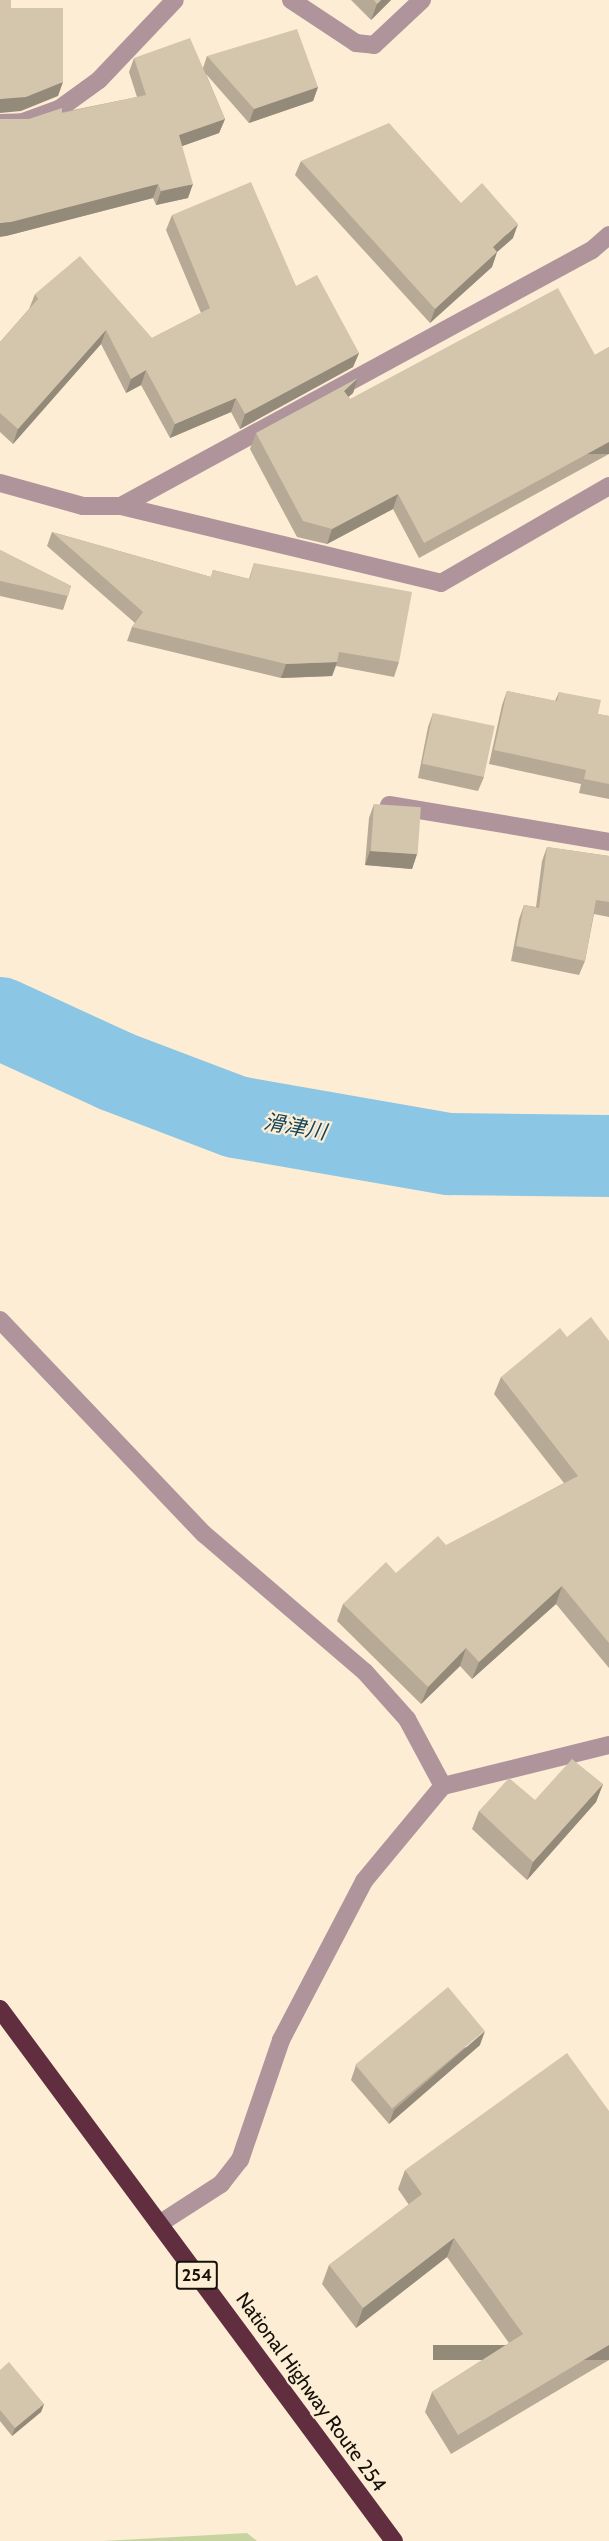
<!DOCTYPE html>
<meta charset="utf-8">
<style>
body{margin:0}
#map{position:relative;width:609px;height:2541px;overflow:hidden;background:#fdedd5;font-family:Cabin,"Noto Sans JP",sans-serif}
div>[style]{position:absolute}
.green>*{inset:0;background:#c8d49f}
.river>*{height:82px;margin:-41px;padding:0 41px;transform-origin:41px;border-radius:41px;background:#8bc6e5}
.minor>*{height:18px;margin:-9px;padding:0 9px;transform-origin:9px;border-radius:9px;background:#af949b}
.highway>*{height:18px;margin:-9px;padding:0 9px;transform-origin:9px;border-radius:9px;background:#612e3f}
.wall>*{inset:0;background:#b6a995}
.shaded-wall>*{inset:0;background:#948a79;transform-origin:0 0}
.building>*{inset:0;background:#d4c5ad;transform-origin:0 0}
span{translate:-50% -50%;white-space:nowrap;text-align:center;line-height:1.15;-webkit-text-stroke:4.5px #fdedd5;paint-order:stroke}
.shield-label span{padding:2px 4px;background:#fdedd5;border:2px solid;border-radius:4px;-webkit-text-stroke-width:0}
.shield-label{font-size:18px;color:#151008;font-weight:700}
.street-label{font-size:20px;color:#151008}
.water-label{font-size:21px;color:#16465c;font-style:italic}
</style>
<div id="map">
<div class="green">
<i style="clip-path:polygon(247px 2533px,257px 2541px,103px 2541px)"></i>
</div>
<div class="river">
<i style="left:0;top:1018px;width:127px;rotate:24.7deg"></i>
<i style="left:115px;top:1071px;width:129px;rotate:20.8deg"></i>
<i style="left:236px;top:1117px;width:216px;rotate:9.9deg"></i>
<i style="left:449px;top:1154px;width:160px;rotate:0.7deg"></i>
</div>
<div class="minor">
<i style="left:291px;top:0;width:78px;rotate:33.5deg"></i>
<i style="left:356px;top:43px;width:18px;rotate:6deg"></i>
<i style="left:374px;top:45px;width:66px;rotate:-43.2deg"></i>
<i style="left:0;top:123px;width:23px;rotate:-2deg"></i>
<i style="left:23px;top:122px;width:38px;rotate:-20deg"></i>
<i style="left:59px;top:109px;width:49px;rotate:-35.9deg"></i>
<i style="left:99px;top:80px;width:110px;rotate:-46.5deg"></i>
<i style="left:0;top:483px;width:86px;rotate:15.5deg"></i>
<i style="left:83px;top:506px;width:38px"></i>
<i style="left:121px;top:506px;width:536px;rotate:-28.53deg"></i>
<i style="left:592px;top:250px;width:23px;rotate:-41deg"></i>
<i style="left:121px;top:506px;width:329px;rotate:13.5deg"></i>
<i style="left:441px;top:583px;width:194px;rotate:-30deg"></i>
<i style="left:389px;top:805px;width:223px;rotate:9.5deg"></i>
<i style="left:0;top:1320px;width:296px;rotate:46.4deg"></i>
<i style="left:204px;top:1534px;width:212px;rotate:40.6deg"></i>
<i style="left:365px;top:1672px;width:63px;rotate:48.2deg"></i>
<i style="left:407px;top:1719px;width:76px;rotate:61.8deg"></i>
<i style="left:159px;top:2224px;width:74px;rotate:-32.8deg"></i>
<i style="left:221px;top:2184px;width:31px;rotate:-52deg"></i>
<i style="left:240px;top:2160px;width:127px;rotate:-71.1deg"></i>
<i style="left:281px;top:2040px;width:179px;rotate:-62.4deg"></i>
<i style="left:364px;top:1881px;width:124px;rotate:-50.3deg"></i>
<i style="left:443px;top:1786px;width:171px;rotate:-13.9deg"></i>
</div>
<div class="highway">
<i style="left:0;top:2009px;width:662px;rotate:53.48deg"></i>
</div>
<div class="wall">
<i style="clip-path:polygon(351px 0,391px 0,371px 20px)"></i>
<i style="clip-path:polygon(207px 56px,318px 87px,313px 101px,249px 123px,206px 74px,225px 119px,219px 133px,182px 146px,188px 198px,156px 205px,153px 198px,6px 236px,0 119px,29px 119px,137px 97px,129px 72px,134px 58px,203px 68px)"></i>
<i style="clip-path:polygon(301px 161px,461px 203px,513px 238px,497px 252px,492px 267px,430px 323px,295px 175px)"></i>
<i style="clip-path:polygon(172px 215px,296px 286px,359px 353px,353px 367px,240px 429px,231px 412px,170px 438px,141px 385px,126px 393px,101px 344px,13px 444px,0 432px,0 342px,29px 309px,35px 294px,152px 338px,201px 313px,166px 230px)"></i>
<i style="clip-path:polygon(609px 347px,609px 454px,419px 558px,393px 509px,327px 544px,297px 537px,250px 449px,256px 433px,358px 378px,353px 393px,348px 397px,350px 399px,595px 355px)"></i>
<i style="clip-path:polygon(52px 532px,211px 577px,213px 570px,249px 579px,254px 563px,399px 662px,394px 677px,336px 666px,332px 676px,281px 678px,127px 641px,132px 627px,135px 623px,47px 546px)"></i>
<i style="clip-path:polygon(0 550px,71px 586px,63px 610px,0 596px)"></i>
<i style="clip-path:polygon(507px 691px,555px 701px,559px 692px,598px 714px,609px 716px,609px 799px,579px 793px,581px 784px,489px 764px,502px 705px)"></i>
<i style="clip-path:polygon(433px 713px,484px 777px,478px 791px,418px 778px,428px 727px)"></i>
<i style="clip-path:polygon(374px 804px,417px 854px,412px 869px,365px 865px,369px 818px)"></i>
<i style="clip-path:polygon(547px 847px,609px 856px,609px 917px,594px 914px,585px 961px,579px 975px,511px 961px,519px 919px,524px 905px,536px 907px,542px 861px)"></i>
<i style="clip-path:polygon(567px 1337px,609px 1341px,609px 1668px,556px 1604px,472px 1679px,460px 1666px,421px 1704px,337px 1621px,343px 1604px,396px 1573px,564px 1483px,494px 1394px,501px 1377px)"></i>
<i style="clip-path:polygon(603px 1784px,596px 1802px,527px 1880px,472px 1829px,479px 1811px,535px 1800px)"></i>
<i style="clip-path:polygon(480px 2045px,389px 2124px,351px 2080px,356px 2065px)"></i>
<i style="clip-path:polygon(405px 2170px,609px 2360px,451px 2454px,425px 2412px,432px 2392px,509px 2343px,447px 2257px,356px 2328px,322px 2284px,329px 2265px,409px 2205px,398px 2189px)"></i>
<i style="clip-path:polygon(0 2370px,44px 2404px,41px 2412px,12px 2436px,0 2421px)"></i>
</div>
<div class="shaded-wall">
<i style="clip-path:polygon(381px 0,391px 0,371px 20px,377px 4px)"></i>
<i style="clip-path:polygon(63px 82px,58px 96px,21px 111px,0 113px,0 99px)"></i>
<i style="clip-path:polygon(318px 87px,313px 101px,249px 123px,254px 109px)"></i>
<i style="clip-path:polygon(225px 119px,219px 133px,174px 149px,179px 135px)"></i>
<i style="clip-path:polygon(158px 184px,153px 198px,6px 236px,0 237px,0 223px)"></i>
<i style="clip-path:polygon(193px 184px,188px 198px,156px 205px,161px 191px)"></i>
<i style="clip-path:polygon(518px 224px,513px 238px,497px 252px,492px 267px,430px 323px,435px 309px,493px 247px)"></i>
<i style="clip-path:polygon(106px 330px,101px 344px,13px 444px,18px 429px)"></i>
<i style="clip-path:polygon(359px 353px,353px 367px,240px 429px,245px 414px)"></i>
<i style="clip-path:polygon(146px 370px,141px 385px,126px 393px,131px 379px)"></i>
<i style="clip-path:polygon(358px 378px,353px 393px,338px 406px,344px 391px)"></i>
<i style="clip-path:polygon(236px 398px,231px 412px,170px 438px,175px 424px)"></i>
<i style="left:609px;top:442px;width:12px;height:211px;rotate:90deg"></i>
<i style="clip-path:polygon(398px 494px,393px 509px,327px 544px,332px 529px)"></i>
<i style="clip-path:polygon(337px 662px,332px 676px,281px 678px,286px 664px)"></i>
<i style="clip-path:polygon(370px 851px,417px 854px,412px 869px,365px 865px)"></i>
<i style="clip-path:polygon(562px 1586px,556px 1604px,472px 1679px,479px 1662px)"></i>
<i style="clip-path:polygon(466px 1648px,460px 1666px,421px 1704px,428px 1687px)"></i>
<i style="clip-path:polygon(603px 1784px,596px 1802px,527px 1880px,533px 1862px)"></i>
<i style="clip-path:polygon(485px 2031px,480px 2045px,389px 2124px,394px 2110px)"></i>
<i style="clip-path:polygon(454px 2238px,447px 2257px,356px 2328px,363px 2308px)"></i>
<i style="left:609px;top:2345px;width:15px;height:176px;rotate:90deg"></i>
<i style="clip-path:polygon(44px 2404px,41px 2412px,12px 2436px,15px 2428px)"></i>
</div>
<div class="building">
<i style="clip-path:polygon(0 0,11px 0,11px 8px,63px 8px,63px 82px,26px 97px,0 99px)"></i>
<i style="clip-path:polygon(374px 0,381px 0,377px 4px)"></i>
<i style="clip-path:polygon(297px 29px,318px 87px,254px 109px,207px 56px)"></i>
<i style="clip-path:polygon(190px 38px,225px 119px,179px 135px,193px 184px,161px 191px,158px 184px,11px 222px,0 223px,0 119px,29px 119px,62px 108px,62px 113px,146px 95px,134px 58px)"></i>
<i style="clip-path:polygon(389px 123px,461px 203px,482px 183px,518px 224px,493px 247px,497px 252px,435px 309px,301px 161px)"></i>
<i style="clip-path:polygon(251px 182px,296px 286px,317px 275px,359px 353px,245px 414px,236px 398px,175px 424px,146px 370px,131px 379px,106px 330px,18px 429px,0 413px,0 342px,38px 299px,35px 294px,80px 256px,152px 338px,210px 308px,172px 215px)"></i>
<i style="clip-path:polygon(558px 288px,595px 355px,609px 347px,609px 442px,424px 543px,398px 494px,332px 529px,303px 521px,256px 433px,358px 378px,344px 391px,350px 399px)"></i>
<i style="clip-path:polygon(52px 532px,211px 577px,213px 570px,250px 579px,254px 563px,412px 592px,399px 662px,339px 652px,337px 662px,286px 664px,132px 627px,143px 612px)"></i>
<i style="clip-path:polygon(0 550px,71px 586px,68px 596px,0 581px)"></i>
<i style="clip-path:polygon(507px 691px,557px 701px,559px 692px,601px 700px,598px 714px,609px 716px,609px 784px,584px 779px,586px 770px,494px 750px)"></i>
<i style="left:433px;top:713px;width:63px;height:52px;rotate:12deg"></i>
<i style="left:374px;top:804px;width:47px;height:47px;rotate:4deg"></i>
<i style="clip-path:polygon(547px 847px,609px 856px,609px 902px,596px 900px,585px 961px,516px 946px,524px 905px,539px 908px)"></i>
<i style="clip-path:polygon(591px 1317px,609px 1341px,609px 1643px,562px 1586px,479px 1662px,466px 1648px,428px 1687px,343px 1604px,386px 1562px,396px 1573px,438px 1536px,446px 1545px,578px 1476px,501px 1377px,560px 1328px,567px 1337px)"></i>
<i style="clip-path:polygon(572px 1759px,603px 1784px,533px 1862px,479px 1811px,509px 1778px,535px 1800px)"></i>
<i style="left:448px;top:1987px;width:57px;height:121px;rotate:50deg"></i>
<i style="clip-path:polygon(567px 2053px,609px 2111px,609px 2345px,458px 2435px,432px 2392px,523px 2334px,454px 2238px,363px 2308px,329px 2265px,422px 2194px,405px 2170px)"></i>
<i style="clip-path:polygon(9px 2362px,44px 2404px,15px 2428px,0 2410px,0 2370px)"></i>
</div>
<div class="shield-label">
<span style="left:197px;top:2275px">254</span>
</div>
<div class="street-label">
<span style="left:311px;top:2392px;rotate:54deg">National Highway Route 254</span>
</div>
<div class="water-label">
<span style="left:295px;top:1127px;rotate:10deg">滑津川</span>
</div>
</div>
